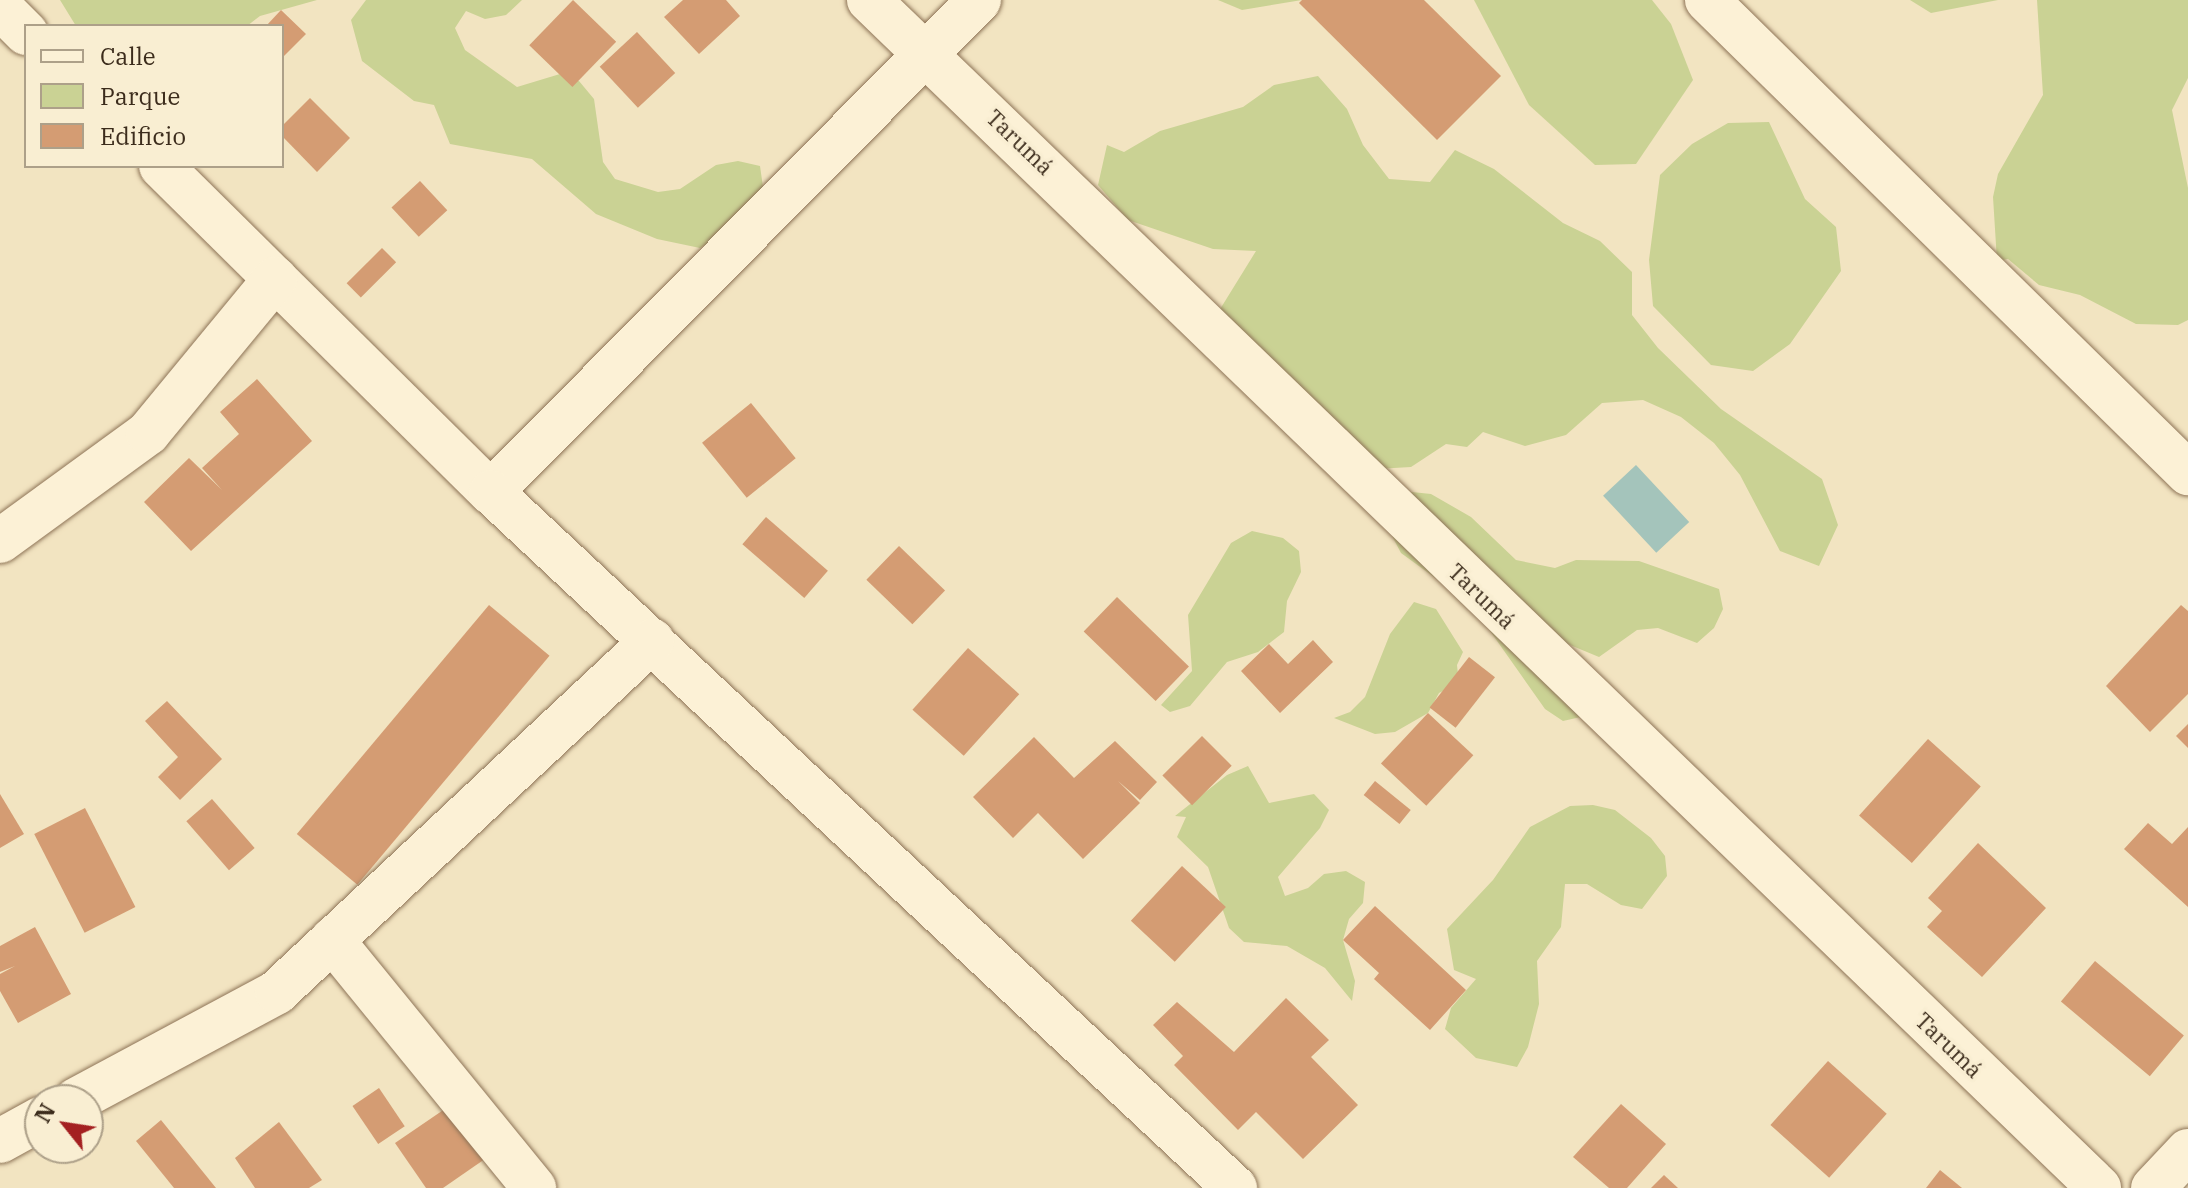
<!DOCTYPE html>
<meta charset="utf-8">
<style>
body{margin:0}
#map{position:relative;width:2188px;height:1188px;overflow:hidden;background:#f2e4c1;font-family:"IBM Plex Serif",serif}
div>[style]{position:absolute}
.green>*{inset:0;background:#cad294}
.water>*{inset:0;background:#a4c4bb;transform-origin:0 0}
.building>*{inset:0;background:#d49c73;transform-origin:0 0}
.roads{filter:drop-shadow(0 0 2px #8e7457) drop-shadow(0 0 2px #8e7457)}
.minor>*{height:44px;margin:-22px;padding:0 22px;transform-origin:22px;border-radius:22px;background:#fcf1d6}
span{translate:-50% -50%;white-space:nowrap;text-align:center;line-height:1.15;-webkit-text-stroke:7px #f9eed2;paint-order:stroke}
.street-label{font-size:22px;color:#3c2c1c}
.legend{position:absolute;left:24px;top:24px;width:260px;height:144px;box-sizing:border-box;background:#f9eed2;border:2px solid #ada089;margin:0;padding:10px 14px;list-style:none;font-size:24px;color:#3c2c1c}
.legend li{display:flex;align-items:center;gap:16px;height:40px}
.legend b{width:40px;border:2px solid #ada089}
.north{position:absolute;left:24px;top:1084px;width:80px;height:80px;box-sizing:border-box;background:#f9eed2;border:2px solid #ada089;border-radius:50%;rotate:300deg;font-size:22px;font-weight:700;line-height:32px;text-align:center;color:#3c2c1c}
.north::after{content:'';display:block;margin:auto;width:28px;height:36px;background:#a42021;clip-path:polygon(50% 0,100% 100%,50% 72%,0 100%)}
</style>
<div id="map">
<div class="green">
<i style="clip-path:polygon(60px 0,317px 0,260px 16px,247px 26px,76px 26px)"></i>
<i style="clip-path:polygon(366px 0,522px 0,506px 15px,485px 19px,466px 11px,455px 28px,465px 50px,517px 87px,560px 74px,579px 81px,594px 99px,603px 162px,615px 179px,658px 192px,680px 189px,716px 165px,738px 161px,760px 166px,763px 187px,718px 237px,700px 248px,657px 239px,596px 214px,532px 159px,450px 144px,434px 105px,414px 101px,362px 61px,351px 20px)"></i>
<i style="clip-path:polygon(1218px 0,1302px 0,1242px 10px)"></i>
<i style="clip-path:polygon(1474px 0,1652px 0,1671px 24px,1693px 80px,1636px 164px,1595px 165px,1529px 105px)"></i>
<i style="clip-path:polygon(1910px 0,1998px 0,1931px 13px)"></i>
<i style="clip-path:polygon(2037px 0,2188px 0,2188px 78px,2172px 110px,2188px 188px,2188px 320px,2178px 325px,2136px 324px,2080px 295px,2039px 285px,2008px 259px,1997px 261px,1993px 197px,1998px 174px,2043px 95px)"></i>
<i style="clip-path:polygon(1318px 76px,1347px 109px,1363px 145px,1389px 179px,1430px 182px,1455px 150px,1494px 169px,1563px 223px,1600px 241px,1632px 272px,1632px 315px,1658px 348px,1721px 409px,1822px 479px,1838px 525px,1819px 566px,1780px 551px,1740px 475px,1714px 443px,1681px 417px,1643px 400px,1602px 403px,1566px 435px,1525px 446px,1483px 432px,1467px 447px,1446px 444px,1411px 467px,1359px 470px,1214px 319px,1256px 251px,1213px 249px,1128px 220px,1098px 185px,1107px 145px,1124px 152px,1160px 131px,1243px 107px,1274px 85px)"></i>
<i style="clip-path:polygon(1769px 122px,1805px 199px,1836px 227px,1841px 271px,1790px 344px,1753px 371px,1711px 365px,1653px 306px,1649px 260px,1660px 175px,1692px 144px,1728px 123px)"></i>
<i style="clip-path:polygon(1412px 492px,1431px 494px,1471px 517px,1516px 560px,1555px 568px,1576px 560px,1639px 561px,1719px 589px,1723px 609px,1714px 628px,1697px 643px,1658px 628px,1637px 630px,1599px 657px,1558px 640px,1585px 716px,1563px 721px,1545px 709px,1471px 604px,1401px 553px,1391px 534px,1394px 506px)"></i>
<i style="clip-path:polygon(1252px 531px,1283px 538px,1299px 551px,1301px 572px,1287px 601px,1284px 632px,1258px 652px,1227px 662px,1190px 706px,1170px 712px,1161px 705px,1192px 671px,1188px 615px,1231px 543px)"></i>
<i style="clip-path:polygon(1414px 602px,1436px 609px,1463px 652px,1457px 665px,1459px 683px,1439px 693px,1428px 713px,1395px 732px,1375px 734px,1334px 718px,1350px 712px,1365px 697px,1390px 634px)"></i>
<i style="clip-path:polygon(1248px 766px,1269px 803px,1314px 794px,1329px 810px,1320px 828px,1278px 877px,1285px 896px,1308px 888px,1324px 874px,1346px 871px,1365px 882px,1363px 903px,1349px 919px,1343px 940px,1355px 981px,1352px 1001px,1325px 968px,1287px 946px,1244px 942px,1229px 928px,1208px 867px,1177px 837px,1186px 817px,1175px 816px,1227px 775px)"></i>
<i style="clip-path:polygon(1593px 805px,1615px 810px,1651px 838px,1665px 856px,1667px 876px,1642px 909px,1621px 905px,1587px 884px,1565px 884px,1561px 927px,1537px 961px,1539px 1004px,1528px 1047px,1517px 1067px,1476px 1058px,1445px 1029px,1451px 1008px,1476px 979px,1454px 970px,1447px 929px,1493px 880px,1530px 827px,1570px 806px)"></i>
</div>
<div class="water">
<i style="left:1636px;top:465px;width:78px;height:45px;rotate:47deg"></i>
</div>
<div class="building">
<i style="left:573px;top:0;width:60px;height:63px;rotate:44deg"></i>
<i style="clip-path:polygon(683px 0,726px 0,740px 16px,699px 54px,664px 17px)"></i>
<i style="clip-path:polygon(1302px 0,1424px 0,1501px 76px,1437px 140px,1299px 3px)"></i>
<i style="clip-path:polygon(281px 10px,306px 34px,282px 58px,282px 26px,266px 26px)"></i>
<i style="left:637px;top:32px;width:56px;height:51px;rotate:47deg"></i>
<i style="clip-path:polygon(310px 98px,350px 138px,317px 172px,282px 136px,282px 126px)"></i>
<i style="left:420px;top:181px;width:40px;height:39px;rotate:47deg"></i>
<i style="left:382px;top:248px;width:20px;height:50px;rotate:45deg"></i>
<i style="clip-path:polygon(257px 379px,312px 441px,191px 551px,144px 502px,189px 458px,222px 490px,202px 468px,239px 434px,220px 412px)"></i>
<i style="left:751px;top:403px;width:71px;height:63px;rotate:51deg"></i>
<i style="left:766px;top:517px;width:82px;height:36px;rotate:41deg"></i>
<i style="left:899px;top:546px;width:64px;height:47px;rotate:44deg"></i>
<i style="left:1117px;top:597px;width:100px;height:48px;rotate:44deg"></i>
<i style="left:489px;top:605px;width:79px;height:299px;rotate:40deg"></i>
<i style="clip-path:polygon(2181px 605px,2188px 611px,2188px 694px,2150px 732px,2106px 686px)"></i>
<i style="clip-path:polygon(1313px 640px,1333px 662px,1280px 713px,1241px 671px,1269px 644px,1288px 664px)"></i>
<i style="left:968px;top:648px;width:69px;height:83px;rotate:42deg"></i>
<i style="left:1469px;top:657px;width:33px;height:64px;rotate:38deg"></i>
<i style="clip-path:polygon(167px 701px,222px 759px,180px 800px,158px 777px,178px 757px,145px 721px)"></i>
<i style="left:1428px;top:713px;width:62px;height:69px;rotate:43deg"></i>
<i style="clip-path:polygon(2188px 724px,2188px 748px,2176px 736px)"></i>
<i style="left:1202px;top:736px;width:42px;height:56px;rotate:45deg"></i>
<i style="clip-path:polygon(1034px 737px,1074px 778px,1115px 741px,1157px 782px,1140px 800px,1118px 781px,1140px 803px,1083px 859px,1038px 813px,1013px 838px,973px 797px)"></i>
<i style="left:1928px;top:739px;width:71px;height:103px;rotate:42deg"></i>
<i style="left:1375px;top:781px;width:46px;height:18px;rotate:39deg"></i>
<i style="clip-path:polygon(0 794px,24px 834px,0 848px)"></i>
<i style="left:212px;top:799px;width:65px;height:34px;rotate:49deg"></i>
<i style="left:85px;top:808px;width:111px;height:57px;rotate:63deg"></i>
<i style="clip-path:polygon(2148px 823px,2172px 844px,2188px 827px,2188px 907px,2124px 849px)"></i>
<i style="clip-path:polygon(1978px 843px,2046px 908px,1982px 977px,1927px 927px,1942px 911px,1928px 898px)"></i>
<i style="left:1182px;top:866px;width:60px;height:75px;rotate:43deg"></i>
<i style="clip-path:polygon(1375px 906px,1466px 990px,1430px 1030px,1374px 979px,1379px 973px,1343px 940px)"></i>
<i style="clip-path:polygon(35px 927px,71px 994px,18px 1023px,0 991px,0 974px,15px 966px,0 972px,0 946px)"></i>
<i style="left:2095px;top:961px;width:116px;height:53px;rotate:40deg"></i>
<i style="clip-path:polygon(1286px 998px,1329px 1040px,1311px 1057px,1358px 1105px,1303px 1159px,1256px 1112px,1238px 1130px,1174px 1065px,1183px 1056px,1153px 1025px,1177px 1002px,1234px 1052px)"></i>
<i style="left:1828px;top:1061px;width:79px;height:86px;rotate:42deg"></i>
<i style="left:379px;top:1088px;width:46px;height:32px;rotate:56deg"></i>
<i style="clip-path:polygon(458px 1100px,495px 1152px,443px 1188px,426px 1188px,395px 1143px)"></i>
<i style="clip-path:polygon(1621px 1104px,1666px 1144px,1627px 1188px,1609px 1188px,1573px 1157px)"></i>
<i style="clip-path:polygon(161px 1120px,216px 1188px,174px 1188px,136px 1141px)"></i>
<i style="clip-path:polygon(279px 1122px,322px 1180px,309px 1188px,255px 1188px,235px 1158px)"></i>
<i style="clip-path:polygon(1940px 1170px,1962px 1188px,1926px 1188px)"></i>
<i style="clip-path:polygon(1664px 1175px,1678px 1188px,1651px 1188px)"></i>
</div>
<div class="roads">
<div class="minor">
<i style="left:869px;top:0;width:1710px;rotate:44deg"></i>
<i style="left:1707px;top:0;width:675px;rotate:44.52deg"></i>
<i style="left:0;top:7px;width:37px;rotate:45deg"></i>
<i style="left:161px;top:166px;width:464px;rotate:44.7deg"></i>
<i style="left:491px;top:492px;width:693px;rotate:-45.23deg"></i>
<i style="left:491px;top:492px;width:1019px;rotate:43.09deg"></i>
<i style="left:0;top:541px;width:183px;rotate:-36.1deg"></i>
<i style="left:148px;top:433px;width:200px;rotate:-50.5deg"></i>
<i style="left:332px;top:940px;width:320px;rotate:50.8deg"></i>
<i style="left:76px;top:1100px;width:228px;rotate:-28.2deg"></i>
<i style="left:277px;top:992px;width:514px;rotate:-43.11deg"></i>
<i style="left:0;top:1141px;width:46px;rotate:-28.8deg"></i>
<i style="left:2153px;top:1188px;width:51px;rotate:-46.6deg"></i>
</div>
</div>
<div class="street-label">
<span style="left:1020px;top:142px;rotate:44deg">Tarumá</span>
<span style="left:1482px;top:596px;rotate:44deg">Tarumá</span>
<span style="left:1949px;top:1045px;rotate:44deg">Tarumá</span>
</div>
<ul class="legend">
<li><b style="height:10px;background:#fcf1d6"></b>Calle</li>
<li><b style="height:22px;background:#cad294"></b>Parque</li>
<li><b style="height:22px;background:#d49c73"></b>Edificio</li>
</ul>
<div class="north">N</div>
</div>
